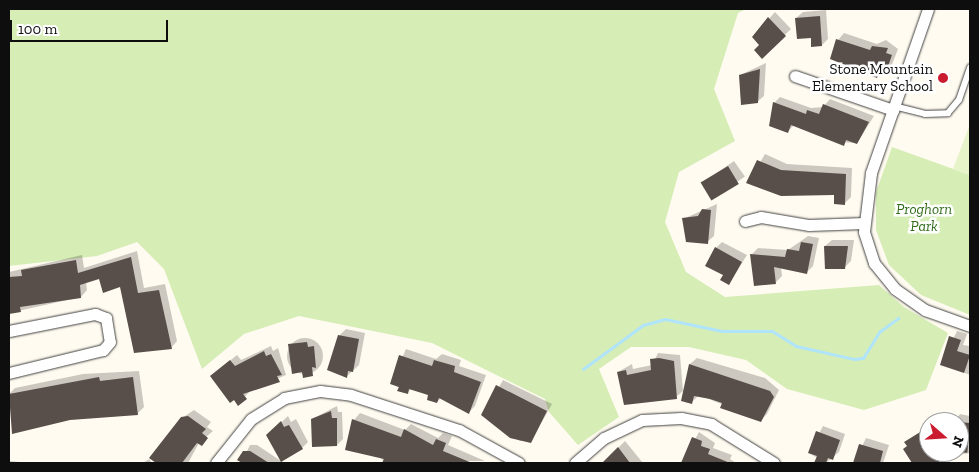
<!DOCTYPE html>
<style>
body{margin:0}
#map{position:relative;width:979px;height:472px;overflow:hidden;background:#fffbf0;font-family:"Zilla Slab",serif}
div>[style]{position:absolute}
.green>*{inset:0;background:#d6edb6}
.pitch>*{inset:0;background:#e7f3c9}
.shadow>*{inset:0;background:#0003;transform-origin:0 0}
.round{border-radius:50%}
.stream>*{height:3px;margin:-1.5px;padding:0 1.5px;transform-origin:1.5px;border-radius:1.5px;background:#b0e4fb}
.building>*{inset:0;background:#584e4a;transform-origin:0 0}
.roads{filter:drop-shadow(0 0 1px #414141) drop-shadow(0 0 1px #414141)}
.service>*{height:5.5px;margin:-2.75px;padding:0 2.75px;transform-origin:2.75px;border-radius:2.75px;background:#fff}
.minor>*{height:11px;margin:-5.5px;padding:0 5.5px;transform-origin:5.5px;border-radius:5.5px;background:#fff}
.dots>*{width:14px;height:14px;translate:-50% -50%;box-sizing:border-box;border:2px solid #fff;border-radius:50%}
span{translate:-50% -50%;white-space:nowrap;text-align:center;line-height:1.15;-webkit-text-stroke:5px #fff;paint-order:stroke}
.poi-label{font-size:15px;color:#0e0e0e}
.right{translate:-100% -50%;text-align:right}
.park-label{font-size:15px;color:#306c19;font-style:italic}
.frame{position:absolute;inset:0;border:10px solid #0e0e0e;pointer-events:none}
.north{position:absolute;left:919px;top:412px;width:50px;height:50px;box-sizing:border-box;background:#fff;border:1px solid #9f9f9f;border-radius:50%;rotate:109deg;font-size:14px;font-weight:700;line-height:20px;text-align:center;color:#0e0e0e}
.north::after{content:'';display:block;margin:auto;width:18px;height:22px;background:#ca1b2f;clip-path:polygon(50% 0,100% 100%,50% 72%,0 100%)}
.scale{position:absolute;left:10px;top:20px;width:158px;height:22px;box-sizing:border-box;border:2px solid #0e0e0e;border-top:0;padding-left:6px;font-size:15px;line-height:18px;white-space:nowrap;color:#0e0e0e;-webkit-text-stroke:4px #fff;paint-order:stroke}
</style>
<div id="map">
<div class="green">
<i style="clip-path:polygon(9px 9px,746px 9px,738px 13px,714px 89px,735px 141px,679px 172px,665px 222px,686px 272px,725px 297px,879px 285px,904px 307px,948px 333px,926px 390px,864px 410px,787px 389px,746px 360px,689px 347px,631px 347px,599px 369px,619px 417px,578px 445px,549px 412px,545px 399px,432px 343px,299px 316px,244px 334px,202px 369px,164px 269px,137px 242px,97px 256px,9px 266px)"></i>
<i style="clip-path:polygon(892px 147px,970px 175px,970px 315px,921px 295px,889px 265px,876px 230px,876px 192px)"></i>
</div>
<div class="pitch">
<i style="clip-path:polygon(970px 124px,970px 175px,953px 169px)"></i>
</div>
<div class="shadow">
<i style="clip-path:polygon(826px 10px,828px 39px,822px 45px,796px 18px,803px 12px)"></i>
<i style="clip-path:polygon(775px 12px,791px 29px,762px 57px,761px 45px,753px 37px)"></i>
<i style="clip-path:polygon(844px 33px,877px 44px,886px 40px,898px 49px,891px 67px,877px 77px,838px 40px)"></i>
<i style="clip-path:polygon(766px 63px,764px 96px,757px 102px,740px 75px)"></i>
<i style="clip-path:polygon(780px 97px,811px 108px,823px 107px,830px 99px,874px 116px,857px 143px,836px 142px,794px 125px,788px 131px,774px 103px)"></i>
<i style="clip-path:polygon(765px 154px,787px 164px,852px 168px,851px 197px,845px 203px,836px 194px,748px 183px)"></i>
<i style="left:734px;top:161px;width:19px;height:39px;rotate:55deg"></i>
<i style="clip-path:polygon(717px 204px,714px 236px,707px 242px,683px 219px)"></i>
<i style="clip-path:polygon(808px 236px,819px 238px,813px 266px,807px 272px,781px 267px,782px 276px,776px 282px,752px 254px,758px 248px,788px 250px)"></i>
<i style="clip-path:polygon(832px 240px,854px 240px,851px 261px,845px 267px,825px 246px)"></i>
<i style="clip-path:polygon(722px 242px,747px 255px,729px 284px,716px 248px)"></i>
<i style="clip-path:polygon(137px 251px,144px 288px,165px 284px,177px 341px,171px 348px,121px 286px,100px 278px,86px 282px,87px 290px,81px 297px,9px 313px,9px 272px,82px 255px,84px 268px)"></i>
<i style="clip-path:polygon(346px 329px,365px 333px,359px 365px,346px 377px,339px 336px)"></i>
<i style="clip-path:polygon(957px 331px,967px 334px,963px 345px,970px 346px,970px 375px,941px 364px)"></i>
<i class="round" style="left:287px;top:338px;width:36px;height:36px"></i>
<i style="clip-path:polygon(271px 346px,273px 351px,278px 348px,286px 375px,251px 390px,238px 404px,211px 376px,237px 355px,241px 360px)"></i>
<i style="clip-path:polygon(406px 349px,436px 359px,442px 354px,461px 360px,459px 366px,486px 375px,475px 406px,468px 413px,441px 398px,437px 402px,430px 394px,412px 388px,407px 393px,391px 383px)"></i>
<i style="clip-path:polygon(658px 353px,680px 355px,683px 391px,676px 397px,618px 372px,632px 364px,633px 369px,652px 365px)"></i>
<i style="clip-path:polygon(697px 358px,765px 378px,779px 390px,767px 414px,761px 420px,699px 395px,692px 402px,683px 400px,690px 364px)"></i>
<i style="clip-path:polygon(139px 371px,144px 407px,137px 414px,70px 418px,13px 432px,9px 394px,15px 388px,83px 374px)"></i>
<i style="clip-path:polygon(503px 380px,552px 404px,531px 441px,520px 441px,483px 415px)"></i>
<i style="clip-path:polygon(337px 406px,338px 412px,342px 412px,343px 439px,337px 445px,312px 419px)"></i>
<i style="clip-path:polygon(194px 410px,211px 422px,207px 427px,213px 431px,199px 443px,188px 463px,158px 463px,150px 458px,182px 418px)"></i>
<i style="clip-path:polygon(360px 413px,405px 430px,411px 424px,438px 438px,443px 433px,452px 436px,448px 445px,485px 461px,384px 462px,354px 420px)"></i>
<i style="clip-path:polygon(960px 414px,970px 416px,970px 453px,950px 456px,959px 452px,959px 422px,954px 422px)"></i>
<i style="clip-path:polygon(288px 416px,291px 422px,296px 419px,308px 442px,302px 448px,268px 435px)"></i>
<i style="clip-path:polygon(823px 426px,845px 434px,839px 452px,826px 463px,809px 453px)"></i>
<i style="clip-path:polygon(928px 426px,929px 452px,944px 452px,947px 457px,941px 463px,913px 463px,906px 442px)"></i>
<i style="clip-path:polygon(699px 432px,715px 443px,713px 448px,732px 455px,730px 459px,736px 463px,682px 463px)"></i>
<i style="clip-path:polygon(866px 438px,889px 445px,883px 463px,854px 463px)"></i>
<i style="clip-path:polygon(625px 441px,643px 463px,603px 463px)"></i>
<i style="clip-path:polygon(250px 445px,257px 445px,284px 463px,241px 463px)"></i>
<i style="clip-path:polygon(149px 459px,152px 463px,143px 463px)"></i>
<i style="clip-path:polygon(9px 461px,30px 463px,9px 463px)"></i>
</div>
<div class="stream">
<i style="left:583px;top:369px;width:74px;rotate:-36.3deg"></i>
<i style="left:643px;top:325px;width:23px;rotate:-15deg"></i>
<i style="left:665px;top:319px;width:58px;rotate:11.9deg"></i>
<i style="left:722px;top:331px;width:50px"></i>
<i style="left:772px;top:331px;width:28px;rotate:32deg"></i>
<i style="left:796px;top:346px;width:59px;rotate:12.6deg"></i>
<i style="left:854px;top:359px;width:9px;rotate:-6deg"></i>
<i style="left:863px;top:358px;width:31px;rotate:-58deg"></i>
<i style="left:879px;top:332px;width:24px;rotate:-36deg"></i>
</div>
<div class="building">
<i style="clip-path:polygon(820px 16px,822px 46px,811px 47px,811px 38px,797px 39px,795px 18px)"></i>
<i style="clip-path:polygon(768px 17px,786px 36px,762px 59px,754px 50px,759px 45px,752px 37px)"></i>
<i style="clip-path:polygon(836px 39px,870px 50px,872px 46px,888px 48px,886px 53px,892px 55px,885px 75px,879px 72px,877px 78px,830px 59px)"></i>
<i style="clip-path:polygon(760px 69px,758px 103px,741px 105px,739px 75px)"></i>
<i style="clip-path:polygon(773px 102px,806px 114px,807px 110px,819px 114px,823px 104px,869px 122px,857px 144px,846px 140px,844px 146px,791px 125px,788px 133px,769px 126px)"></i>
<i style="clip-path:polygon(757px 160px,781px 170px,846px 174px,845px 205px,834px 204px,834px 195px,781px 196px,746px 183px)"></i>
<i style="left:728px;top:166px;width:21px;height:32px;rotate:59deg"></i>
<i style="clip-path:polygon(702px 209px,711px 210px,708px 244px,686px 242px,682px 218px,698px 216px)"></i>
<i style="clip-path:polygon(801px 242px,813px 244px,807px 274px,774px 267px,776px 284px,754px 286px,750px 254px,785px 257px,787px 249px,799px 251px)"></i>
<i style="clip-path:polygon(824px 246px,848px 246px,845px 269px,825px 269px)"></i>
<i style="clip-path:polygon(715px 247px,742px 262px,729px 285px,720px 280px,723px 275px,705px 266px)"></i>
<i style="clip-path:polygon(131px 257px,138px 293px,159px 290px,172px 349px,134px 353px,120px 287px,103px 293px,99px 279px,80px 285px,81px 298px,20px 307px,21px 312px,9px 314px,9px 277px,22px 276px,21px 270px,76px 260px,78px 273px)"></i>
<i style="clip-path:polygon(338px 335px,359px 339px,353px 372px,348px 371px,347px 378px,327px 370px)"></i>
<i style="clip-path:polygon(949px 336px,961px 340px,957px 351px,970px 355px,964px 373px,940px 365px)"></i>
<i style="clip-path:polygon(307px 342px,308px 347px,314px 346px,316px 368px,312px 367px,313px 376px,303px 378px,302px 372px,292px 374px,288px 344px)"></i>
<i style="clip-path:polygon(264px 351px,266px 356px,271px 354px,282px 375px,277px 376px,280px 382px,243px 394px,247px 399px,238px 406px,234px 400px,230px 403px,210px 376px,230px 360px,235px 366px)"></i>
<i style="clip-path:polygon(399px 355px,432px 366px,434px 360px,455px 366px,454px 372px,481px 382px,469px 414px,439px 398px,437px 403px,427px 400px,428px 395px,409px 389px,408px 394px,397px 391px,399px 387px,390px 384px)"></i>
<i style="clip-path:polygon(659px 358px,674px 361px,677px 399px,624px 405px,617px 372px,626px 370px,627px 375px,651px 370px,650px 359px)"></i>
<i style="clip-path:polygon(689px 364px,770px 391px,774px 397px,761px 422px,720px 408px,722px 403px,710px 399px,694px 396px,692px 404px,681px 401px)"></i>
<i style="clip-path:polygon(99px 377px,100px 381px,133px 377px,138px 415px,70px 420px,12px 434px,9px 394px)"></i>
<i style="clip-path:polygon(496px 385px,547px 411px,531px 443px,510px 438px,481px 415px)"></i>
<i style="clip-path:polygon(331px 411px,332px 418px,337px 418px,337px 446px,312px 447px,311px 419px)"></i>
<i style="clip-path:polygon(188px 416px,206px 429px,202px 433px,208px 438px,202px 446px,197px 443px,182px 463px,156px 463px,149px 458px,181px 417px)"></i>
<i style="clip-path:polygon(352px 419px,401px 437px,404px 429px,433px 445px,436px 439px,446px 443px,443px 451px,472px 463px,382px 463px,384px 459px,345px 450px)"></i>
<i style="clip-path:polygon(281px 421px,284px 427px,289px 425px,303px 449px,281px 462px,266px 435px)"></i>
<i style="left:959px;top:422px;width:11px;height:30px;rotate:5deg"></i>
<i style="clip-path:polygon(816px 431px,840px 440px,833px 460px,828px 458px,826px 463px,814px 463px,817px 456px,808px 453px)"></i>
<i style="clip-path:polygon(922px 431px,929px 452px,941px 463px,912px 463px,903px 449px,907px 446px,904px 442px)"></i>
<i style="clip-path:polygon(692px 437px,702px 441px,701px 446px,710px 449px,708px 454px,730px 463px,681px 463px)"></i>
<i style="clip-path:polygon(859px 444px,883px 451px,880px 463px,853px 463px)"></i>
<i style="clip-path:polygon(618px 447px,630px 463px,602px 463px)"></i>
<i style="clip-path:polygon(243px 451px,250px 451px,269px 463px,242px 463px,237px 460px)"></i>
</div>
<div class="roads">
<div class="service">
<i style="left:894px;top:106px;width:32px;rotate:14deg"></i>
<i style="left:925px;top:114px;width:23px;rotate:-2deg"></i>
<i style="left:948px;top:113px;width:17px;rotate:-50deg"></i>
<i style="left:959px;top:100px;width:34px;rotate:-71deg"></i>
</div>
<div class="minor">
<i style="left:928px;top:9px;width:174px;rotate:109.2deg"></i>
<i style="left:871px;top:173px;width:59px;rotate:96.8deg"></i>
<i style="left:864px;top:232px;width:33px;rotate:72deg"></i>
<i style="left:874px;top:263px;width:33px;rotate:51deg"></i>
<i style="left:895px;top:289px;width:37px;rotate:35deg"></i>
<i style="left:925px;top:310px;width:48px;rotate:19.6deg"></i>
<i style="left:795px;top:76px;width:104px;rotate:19.1deg"></i>
<i style="left:745px;top:221px;width:16px;rotate:-14deg"></i>
<i style="left:761px;top:217px;width:49px;rotate:9.5deg"></i>
<i style="left:809px;top:225px;width:55px;rotate:-2.1deg"></i>
<i style="left:9px;top:331px;width:88px;rotate:-11.2deg"></i>
<i style="left:95px;top:314px;width:12px;rotate:20deg"></i>
<i style="left:106px;top:318px;width:24px;rotate:81deg"></i>
<i style="left:110px;top:342px;width:11px;rotate:131deg"></i>
<i style="left:103px;top:350px;width:97px;rotate:166.3deg"></i>
<i style="left:216px;top:463px;width:56px;rotate:-51.5deg"></i>
<i style="left:251px;top:419px;width:39px;rotate:-32deg"></i>
<i style="left:284px;top:398px;width:37px;rotate:-11deg"></i>
<i style="left:320px;top:391px;width:31px;rotate:7deg"></i>
<i style="left:351px;top:395px;width:114px;rotate:18deg"></i>
<i style="left:459px;top:430px;width:68px;rotate:28.8deg"></i>
<i style="left:575px;top:463px;width:38px;rotate:-41deg"></i>
<i style="left:604px;top:438px;width:42px;rotate:-25.3deg"></i>
<i style="left:642px;top:420px;width:39px;rotate:-3deg"></i>
<i style="left:681px;top:418px;width:31px;rotate:11deg"></i>
<i style="left:711px;top:424px;width:74px;rotate:31.8deg"></i>
</div>
</div>
<div class="dots">
<i style="left:943px;top:78px;background:#ca1b2f"></i>
</div>
<div class="poi-label">
<span class="right" style="left:933px;top:78px">Stone Mountain<br>Elementary School</span>
</div>
<div class="park-label">
<span style="left:924px;top:218px">Proghorn<br>Park</span>
</div>
<div class="frame"></div>
<div class="north">N</div>
<div class="scale">100 m</div>
</div>
